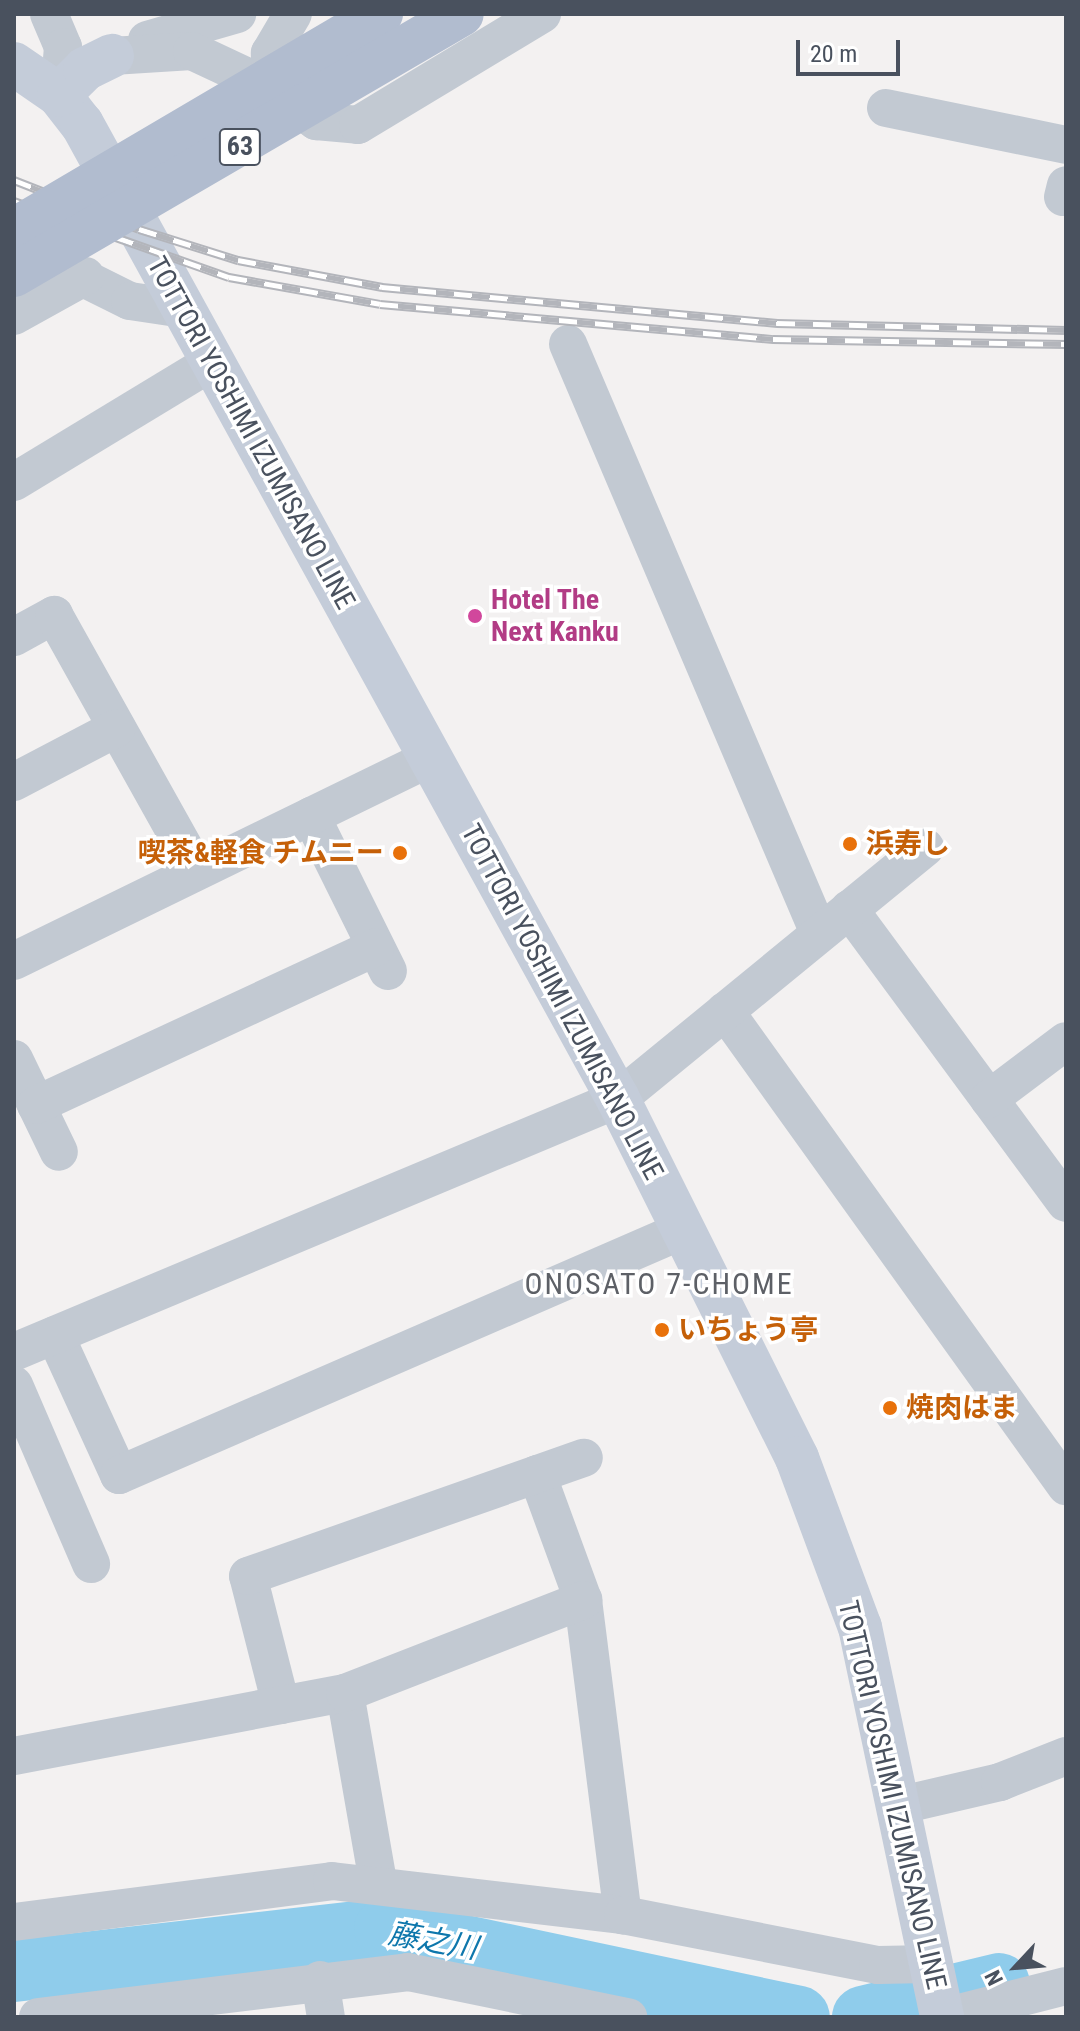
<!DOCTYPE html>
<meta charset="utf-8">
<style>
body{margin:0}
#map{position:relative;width:1080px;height:2031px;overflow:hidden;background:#f3f1f1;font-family:"Roboto Condensed","Noto Sans JP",sans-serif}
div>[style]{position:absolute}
.river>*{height:62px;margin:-31px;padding:0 31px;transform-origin:31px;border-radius:31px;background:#8fcceb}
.street>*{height:38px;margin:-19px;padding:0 19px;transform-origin:19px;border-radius:19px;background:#c2c9d2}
.secondary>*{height:44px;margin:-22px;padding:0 22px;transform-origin:22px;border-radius:22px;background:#c4ccd9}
.rail>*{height:9px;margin-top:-4.5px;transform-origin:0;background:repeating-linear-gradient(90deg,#fff 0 18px,#b3b5bb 0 36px);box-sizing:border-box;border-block:2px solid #b3b5bb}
.primary-bridge>*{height:44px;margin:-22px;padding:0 22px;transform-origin:22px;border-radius:22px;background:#b1bccf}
.dots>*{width:22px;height:22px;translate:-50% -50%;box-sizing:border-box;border:4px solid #fff;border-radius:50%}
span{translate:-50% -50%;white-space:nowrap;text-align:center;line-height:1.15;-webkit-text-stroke:7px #fff;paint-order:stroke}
.shield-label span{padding:2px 6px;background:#fff;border:2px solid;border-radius:6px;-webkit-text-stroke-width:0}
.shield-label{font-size:26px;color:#49515e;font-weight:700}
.street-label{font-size:28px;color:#49515e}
.hotel-label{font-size:28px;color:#b23c85;font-weight:700}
.left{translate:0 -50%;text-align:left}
.food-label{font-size:28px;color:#c56008;font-weight:700}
.right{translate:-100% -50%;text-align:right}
.neighbourhood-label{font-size:30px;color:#5d6066;letter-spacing:2px}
.water-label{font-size:30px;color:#0e77ac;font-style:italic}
.frame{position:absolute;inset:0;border:16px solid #49515e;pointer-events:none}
.north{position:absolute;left:976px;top:1927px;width:80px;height:80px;-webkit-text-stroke:6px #fff;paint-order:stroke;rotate:244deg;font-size:22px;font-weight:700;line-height:32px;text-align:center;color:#49515e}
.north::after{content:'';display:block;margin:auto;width:28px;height:36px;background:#49515e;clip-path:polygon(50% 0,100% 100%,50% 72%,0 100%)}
.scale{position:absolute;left:796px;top:40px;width:104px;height:36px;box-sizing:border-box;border:4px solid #49515e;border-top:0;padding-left:10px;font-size:24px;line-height:28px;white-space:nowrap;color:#49515e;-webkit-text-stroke:6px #fff;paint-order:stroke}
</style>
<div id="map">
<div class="river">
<i style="left:14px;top:1971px;width:373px;rotate:-6.5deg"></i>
<i style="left:385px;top:1929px;width:423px;rotate:12deg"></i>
<i style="left:863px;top:2017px;width:140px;rotate:-13.6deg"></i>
</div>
<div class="street">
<i style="left:49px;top:14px;width:36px;rotate:67deg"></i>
<i style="left:63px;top:47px;width:48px;rotate:94.8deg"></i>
<i style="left:147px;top:40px;width:94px;rotate:-16.1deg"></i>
<i style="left:112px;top:56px;width:80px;rotate:-3.6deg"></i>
<i style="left:192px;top:51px;width:87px;rotate:25.1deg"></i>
<i style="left:271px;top:88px;width:56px;rotate:36.3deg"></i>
<i style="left:316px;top:121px;width:42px;rotate:5.4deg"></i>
<i style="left:358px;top:125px;width:215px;rotate:-31.1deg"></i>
<i style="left:271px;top:88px;width:35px;rotate:-92deg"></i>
<i style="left:270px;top:53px;width:45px;rotate:-59.5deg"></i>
<i style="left:886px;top:108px;width:184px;rotate:11.6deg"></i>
<i style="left:1063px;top:197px;width:12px;rotate:-76deg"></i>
<i style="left:23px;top:248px;width:119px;rotate:26.4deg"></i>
<i style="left:130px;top:301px;width:54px;rotate:8.6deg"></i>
<i style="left:14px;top:316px;width:82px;rotate:-29.1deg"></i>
<i style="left:568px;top:344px;width:640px;rotate:66.92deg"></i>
<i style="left:14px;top:482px;width:232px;rotate:-31.2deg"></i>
<i style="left:14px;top:637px;width:46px;rotate:-28.8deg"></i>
<i style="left:54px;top:615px;width:293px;rotate:60.8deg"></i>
<i style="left:14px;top:782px;width:116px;rotate:-27.7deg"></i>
<i style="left:311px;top:816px;width:173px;rotate:63.6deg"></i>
<i style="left:849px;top:909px;width:365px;rotate:53.6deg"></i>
<i style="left:14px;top:961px;width:463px;rotate:-26deg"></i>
<i style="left:725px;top:1011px;width:585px;rotate:54.33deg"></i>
<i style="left:14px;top:1059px;width:103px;rotate:64.2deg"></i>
<i style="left:989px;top:1099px;width:96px;rotate:-37deg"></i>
<i style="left:36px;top:1105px;width:374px;rotate:-24.9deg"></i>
<i style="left:55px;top:1335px;width:154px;rotate:65.4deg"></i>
<i style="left:119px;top:1475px;width:615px;rotate:-23.48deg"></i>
<i style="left:14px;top:1352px;width:655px;rotate:-22.73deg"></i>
<i style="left:618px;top:1099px;width:397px;rotate:-39.3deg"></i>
<i style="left:14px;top:1385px;width:195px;rotate:66.7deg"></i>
<i style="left:537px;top:1474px;width:134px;rotate:69.9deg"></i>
<i style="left:583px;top:1600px;width:318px;rotate:82.8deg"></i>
<i style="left:345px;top:1693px;width:193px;rotate:80.1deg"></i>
<i style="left:281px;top:1705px;width:133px;rotate:-104.3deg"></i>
<i style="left:248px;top:1576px;width:356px;rotate:-19.4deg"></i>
<i style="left:14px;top:1756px;width:337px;rotate:-10.8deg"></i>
<i style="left:345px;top:1693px;width:256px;rotate:-21.3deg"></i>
<i style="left:897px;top:1806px;width:106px;rotate:-13.1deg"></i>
<i style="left:1000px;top:1782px;width:71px;rotate:-21.5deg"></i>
<i style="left:14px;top:1922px;width:321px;rotate:-7.3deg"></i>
<i style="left:332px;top:1881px;width:293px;rotate:6.7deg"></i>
<i style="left:623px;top:1915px;width:260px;rotate:11.1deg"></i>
<i style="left:878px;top:1965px;width:52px;rotate:-1.1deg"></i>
<i style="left:320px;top:1980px;width:37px;rotate:81deg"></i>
<i style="left:38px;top:2017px;width:373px;rotate:-6.9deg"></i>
<i style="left:408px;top:1972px;width:225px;rotate:11.6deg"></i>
<i style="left:944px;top:2017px;width:126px;rotate:-14.3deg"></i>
</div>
<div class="secondary">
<i style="left:14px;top:64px;width:55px;rotate:34.6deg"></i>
<i style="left:59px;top:95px;width:37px;rotate:52deg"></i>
<i style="left:82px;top:124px;width:1113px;rotate:61.2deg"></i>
<i style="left:618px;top:1099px;width:401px;rotate:63.5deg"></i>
<i style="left:797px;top:1458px;width:180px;rotate:69.6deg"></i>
<i style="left:860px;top:1627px;width:399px;rotate:78.1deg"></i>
<i style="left:59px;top:95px;width:37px;rotate:-45deg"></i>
<i style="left:85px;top:69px;width:30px;rotate:-26deg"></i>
</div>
<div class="rail">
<i style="left:14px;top:180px;width:134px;rotate:21.4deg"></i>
<i style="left:139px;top:229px;width:104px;rotate:17.4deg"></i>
<i style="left:238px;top:260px;width:147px;rotate:10.6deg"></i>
<i style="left:382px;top:287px;width:397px;rotate:5.2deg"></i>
<i style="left:777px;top:323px;width:289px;rotate:1.4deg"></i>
<i style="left:14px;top:201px;width:228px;rotate:19.5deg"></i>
<i style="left:229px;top:277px;width:153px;rotate:10.1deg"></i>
<i style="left:380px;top:304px;width:395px;rotate:5.1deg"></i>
<i style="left:773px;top:339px;width:293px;rotate:1deg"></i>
</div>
<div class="primary-bridge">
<i style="left:14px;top:230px;width:426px;rotate:-30.5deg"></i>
<i style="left:14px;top:275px;width:518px;rotate:-30.22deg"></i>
</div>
<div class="dots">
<i style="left:475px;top:616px;background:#d1479c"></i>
<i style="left:850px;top:844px;background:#e8710a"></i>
<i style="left:400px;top:853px;background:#e8710a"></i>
<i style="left:662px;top:1330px;background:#e8710a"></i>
<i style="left:890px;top:1408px;background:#e8710a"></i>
</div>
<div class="shield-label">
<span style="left:240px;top:147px">63</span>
</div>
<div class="street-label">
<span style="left:251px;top:433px;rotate:61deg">TOTTORI YOSHIMI IZUMISANO LINE</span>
<span style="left:562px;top:1002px;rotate:62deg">TOTTORI YOSHIMI IZUMISANO LINE</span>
<span style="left:892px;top:1795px;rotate:77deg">TOTTORI YOSHIMI IZUMISANO LINE</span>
</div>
<div class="hotel-label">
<span class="left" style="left:491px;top:616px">Hotel The<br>Next Kanku</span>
</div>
<div class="food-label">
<span class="left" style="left:866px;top:844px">浜寿し</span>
<span class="right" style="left:384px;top:853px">喫茶&amp;軽食 チムニー</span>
<span class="left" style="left:678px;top:1330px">いちょう亭</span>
<span class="left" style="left:906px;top:1408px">焼肉はま</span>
</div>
<div class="neighbourhood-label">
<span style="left:659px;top:1284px">ONOSATO 7-CHOME</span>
</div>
<div class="water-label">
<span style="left:433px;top:1941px;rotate:10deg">藤之川</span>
</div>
<div class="frame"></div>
<div class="north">N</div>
<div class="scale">20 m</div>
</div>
